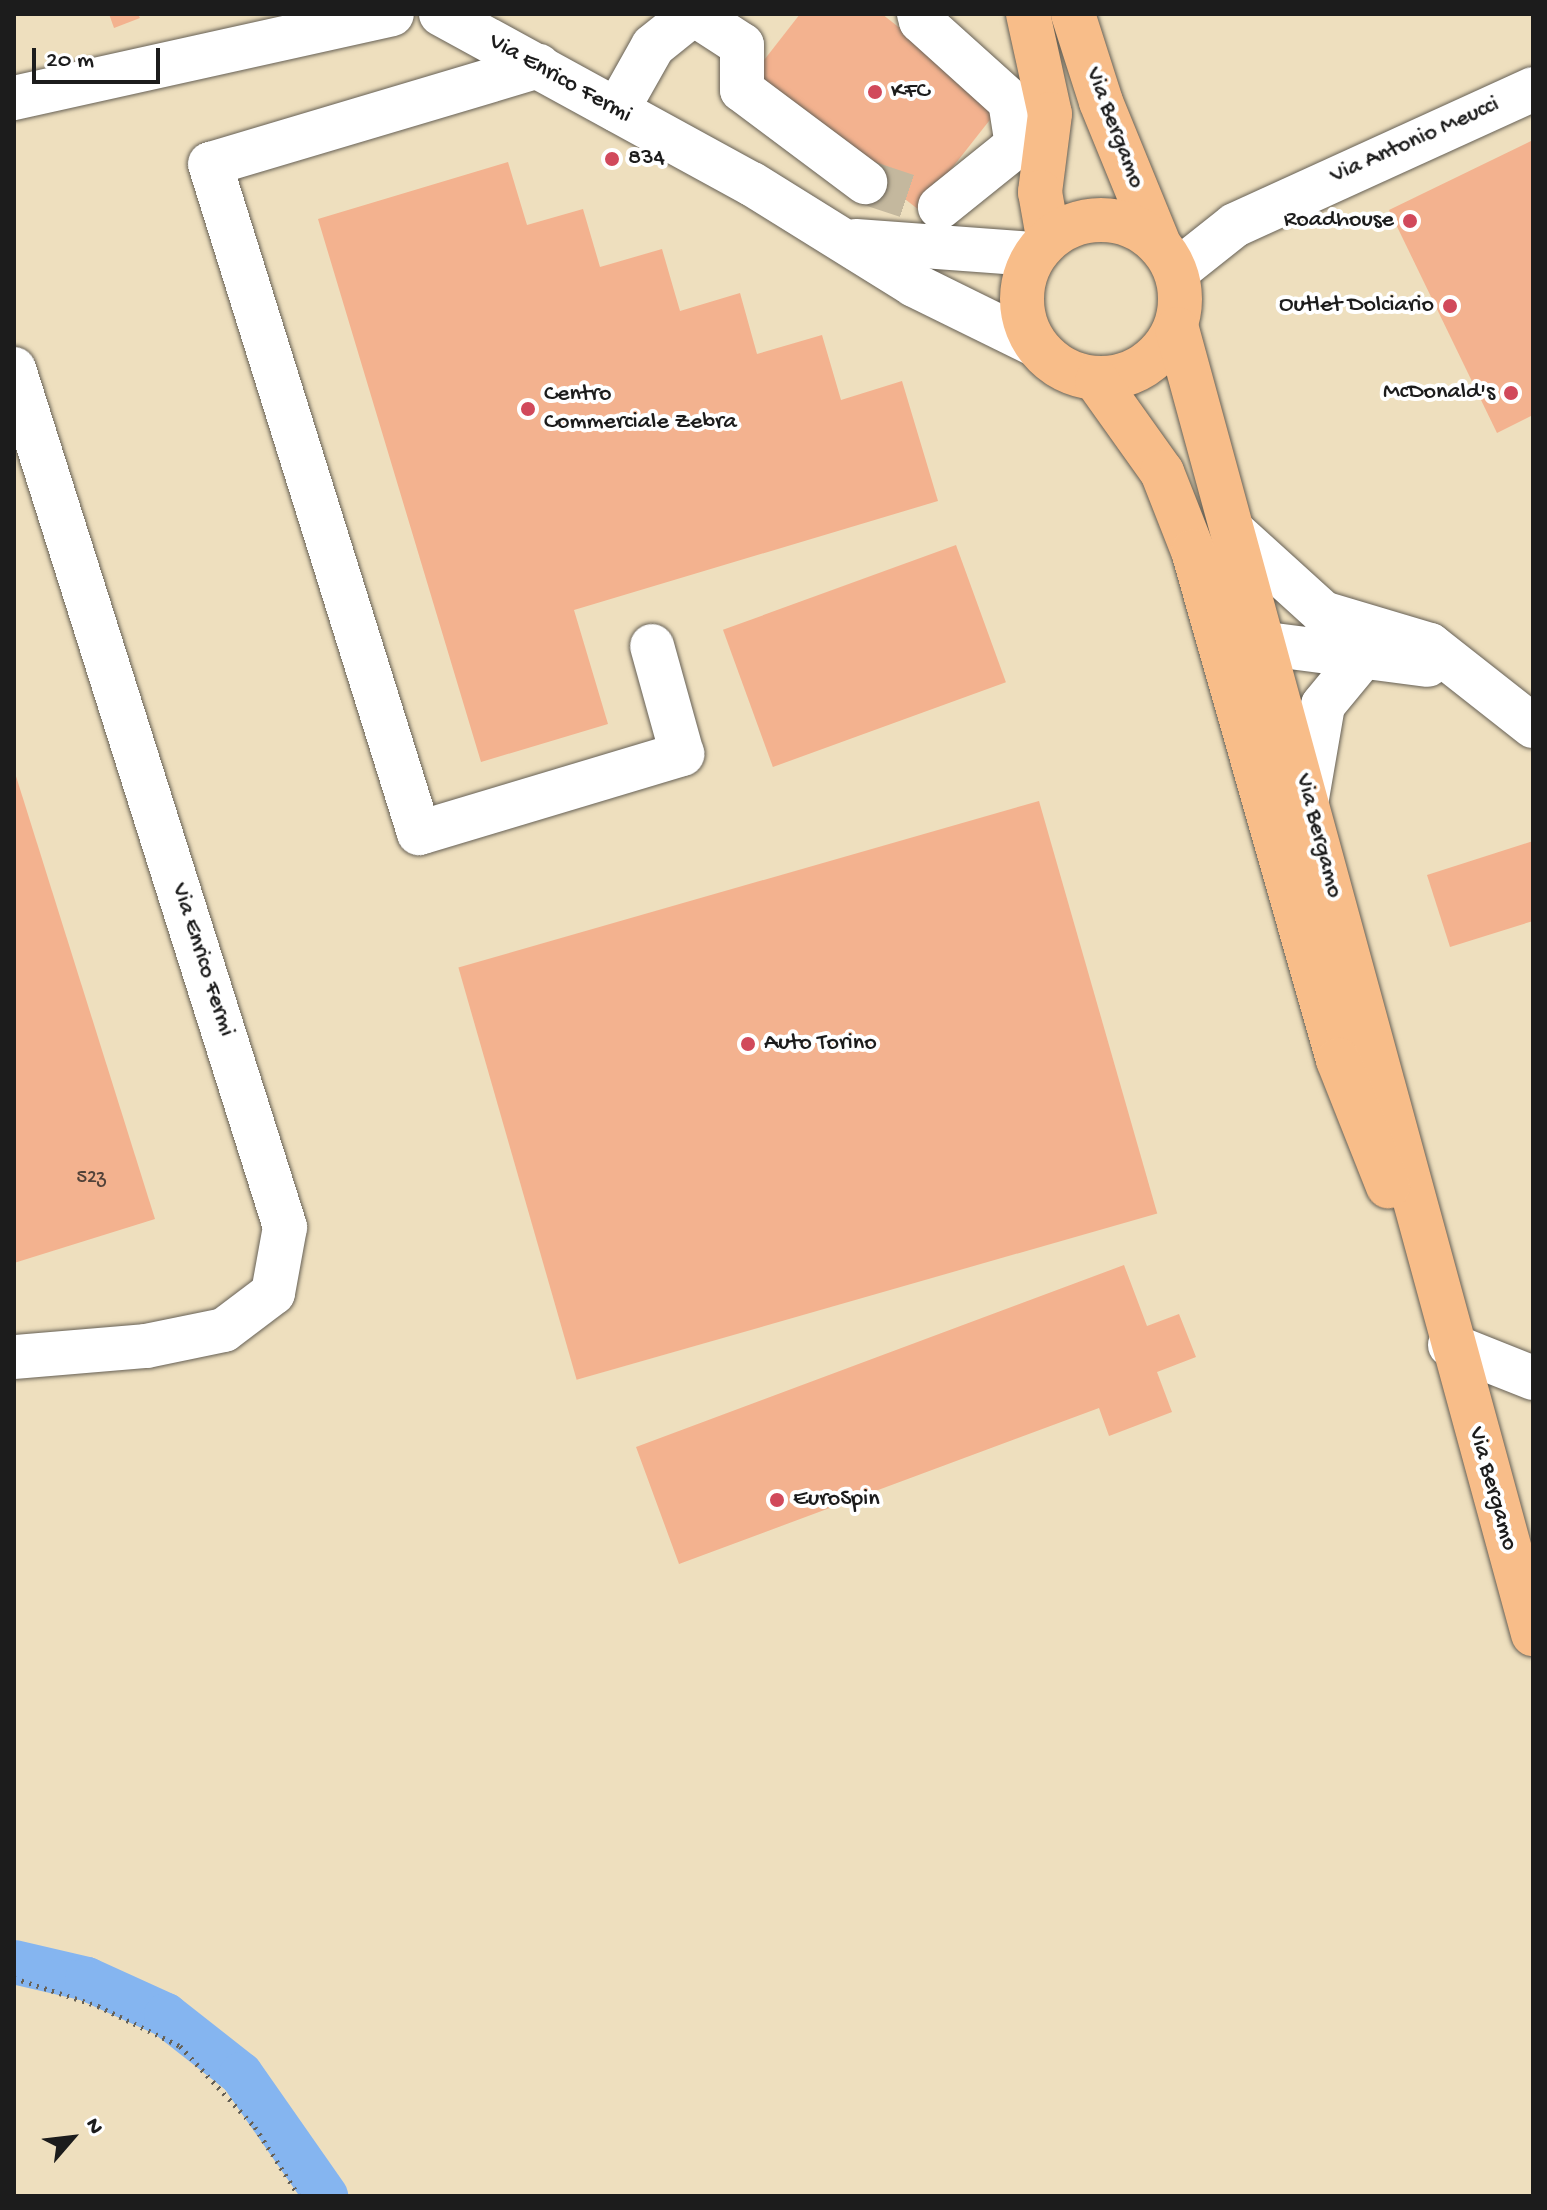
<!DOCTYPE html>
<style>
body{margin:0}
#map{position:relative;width:1547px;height:2210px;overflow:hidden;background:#eedfbe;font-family:"Gochi Hand",sans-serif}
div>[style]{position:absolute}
.canal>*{height:44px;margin:-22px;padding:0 22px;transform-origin:22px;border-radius:22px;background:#85b5f0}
.building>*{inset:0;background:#f3b28f;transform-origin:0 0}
.minor-tunnel>*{height:44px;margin-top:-22px;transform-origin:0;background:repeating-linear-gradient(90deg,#c4b89e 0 44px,transparent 0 66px)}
.path>*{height:5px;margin-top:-2.5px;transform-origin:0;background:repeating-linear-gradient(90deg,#666055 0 2px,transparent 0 8px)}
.roads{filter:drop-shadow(0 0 2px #666055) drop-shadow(0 0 2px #666055)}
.minor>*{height:44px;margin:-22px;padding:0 22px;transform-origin:22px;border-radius:22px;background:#fff}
.major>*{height:44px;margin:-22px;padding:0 22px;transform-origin:22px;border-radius:22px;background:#f8bd89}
.major>.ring{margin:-22px;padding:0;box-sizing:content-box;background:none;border:44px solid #f8bd89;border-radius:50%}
.dots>*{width:22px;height:22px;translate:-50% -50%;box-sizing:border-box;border:4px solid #fff;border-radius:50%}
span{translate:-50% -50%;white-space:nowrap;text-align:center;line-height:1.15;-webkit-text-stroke:8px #fff;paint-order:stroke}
.number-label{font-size:20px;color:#524239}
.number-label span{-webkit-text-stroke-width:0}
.street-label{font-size:24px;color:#1c1c1c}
.poi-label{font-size:24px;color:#1c1c1c}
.left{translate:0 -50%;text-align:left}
.right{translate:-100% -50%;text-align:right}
.frame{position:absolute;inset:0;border:16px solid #1c1c1c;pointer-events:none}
.north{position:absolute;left:32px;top:2098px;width:80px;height:80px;-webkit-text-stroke:6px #fff;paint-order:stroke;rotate:62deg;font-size:22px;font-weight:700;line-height:32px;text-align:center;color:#1c1c1c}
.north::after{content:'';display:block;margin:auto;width:28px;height:36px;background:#1c1c1c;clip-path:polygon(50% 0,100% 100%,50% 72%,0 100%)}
.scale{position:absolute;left:32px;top:48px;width:128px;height:36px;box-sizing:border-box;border:4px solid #1c1c1c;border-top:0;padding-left:10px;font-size:24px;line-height:28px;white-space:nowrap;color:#1c1c1c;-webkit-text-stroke:6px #fff;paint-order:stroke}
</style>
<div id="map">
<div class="canal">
<i style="left:14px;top:1962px;width:75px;rotate:13.1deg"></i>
<i style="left:87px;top:1979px;width:87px;rotate:24.5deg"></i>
<i style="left:166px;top:2015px;width:95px;rotate:38.2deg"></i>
<i style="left:241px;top:2074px;width:149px;rotate:55.1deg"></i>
</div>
<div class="building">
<i style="clip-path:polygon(109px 14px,138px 14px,140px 18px,114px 28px)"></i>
<i style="clip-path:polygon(800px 14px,882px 14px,1000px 107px,919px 210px,750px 78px)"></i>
<i style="clip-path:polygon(1533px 140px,1533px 415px,1497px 433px,1389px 210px)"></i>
<i style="clip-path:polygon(508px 162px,527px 225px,583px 209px,600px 267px,662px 249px,680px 311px,740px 293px,757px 354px,822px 335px,841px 400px,902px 381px,938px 501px,574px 610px,608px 724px,481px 762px,318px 219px)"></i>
<i style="left:956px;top:545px;width:146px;height:248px;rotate:70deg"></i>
<i style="clip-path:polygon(15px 773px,155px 1219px,14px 1263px,14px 774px)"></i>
<i style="left:1039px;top:801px;width:429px;height:604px;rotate:74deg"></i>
<i style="clip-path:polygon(1533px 841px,1533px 921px,1450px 947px,1427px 875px)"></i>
<i style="clip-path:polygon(1124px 1265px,1147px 1326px,1179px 1314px,1196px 1357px,1157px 1372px,1172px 1412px,1109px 1436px,1099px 1408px,679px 1564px,636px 1447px)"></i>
</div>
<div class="minor-tunnel">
<i style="left:865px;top:182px;width:79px;rotate:18.4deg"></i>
</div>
<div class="path">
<i style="left:14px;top:1978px;width:89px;rotate:18.4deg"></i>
<i style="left:98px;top:2006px;width:91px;rotate:26deg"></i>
<i style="left:180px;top:2046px;width:110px;rotate:47.2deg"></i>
<i style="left:255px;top:2127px;width:82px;rotate:57.5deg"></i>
</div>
<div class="roads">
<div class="minor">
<i style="left:441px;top:14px;width:354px;rotate:28.7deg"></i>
<i style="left:752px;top:184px;width:191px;rotate:31.9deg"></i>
<i style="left:914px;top:285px;width:134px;rotate:26.2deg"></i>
<i style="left:694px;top:14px;width:57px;rotate:32.9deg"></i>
<i style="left:742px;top:45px;width:45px;rotate:90deg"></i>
<i style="left:742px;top:90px;width:154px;rotate:36.8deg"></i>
<i style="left:919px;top:14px;width:7px;rotate:74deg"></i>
<i style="left:921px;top:21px;width:120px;rotate:42deg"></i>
<i style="left:1010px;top:101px;width:45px;rotate:81deg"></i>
<i style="left:1017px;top:145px;width:99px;rotate:141.2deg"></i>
<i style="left:539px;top:66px;width:343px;rotate:163.4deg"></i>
<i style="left:210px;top:164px;width:701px;rotate:72.65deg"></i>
<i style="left:419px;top:833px;width:275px;rotate:-16.7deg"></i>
<i style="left:682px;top:754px;width:112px;rotate:-105.5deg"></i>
<i style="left:14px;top:98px;width:387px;rotate:-12.5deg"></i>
<i style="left:617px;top:110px;width:73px;rotate:-60.6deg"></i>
<i style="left:653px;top:46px;width:51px;rotate:-38.7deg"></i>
<i style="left:856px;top:241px;width:177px;rotate:4.2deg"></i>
<i style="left:1177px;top:271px;width:74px;rotate:-38.4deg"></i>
<i style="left:1235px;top:225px;width:328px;rotate:-24.5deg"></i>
<i style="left:14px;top:369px;width:900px;rotate:72.47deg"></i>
<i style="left:285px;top:1227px;width:67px;rotate:100.3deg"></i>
<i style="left:273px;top:1293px;width:61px;rotate:142.9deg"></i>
<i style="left:224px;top:1330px;width:80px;rotate:168.4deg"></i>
<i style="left:146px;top:1346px;width:132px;rotate:175.2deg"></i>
<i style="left:1236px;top:534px;width:118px;rotate:42.2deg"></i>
<i style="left:1323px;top:613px;width:112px;rotate:16.7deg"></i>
<i style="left:1430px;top:645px;width:131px;rotate:38.2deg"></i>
<i style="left:1237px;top:621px;width:17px;rotate:59deg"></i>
<i style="left:1246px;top:636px;width:22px;rotate:21deg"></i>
<i style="left:1267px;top:644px;width:162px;rotate:7.4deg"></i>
<i style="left:1307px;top:798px;width:94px;rotate:-80.2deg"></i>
<i style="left:1323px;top:705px;width:60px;rotate:-50.4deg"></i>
<i style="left:1450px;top:1345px;width:89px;rotate:21.7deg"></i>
</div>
<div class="major">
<i style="left:1028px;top:14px;width:102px;rotate:77.6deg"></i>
<i style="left:1050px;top:114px;width:79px;rotate:97.3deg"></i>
<i style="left:1040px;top:192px;width:46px;rotate:79.9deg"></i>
<i style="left:1073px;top:14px;width:92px;rotate:72.3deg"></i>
<i style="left:1101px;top:102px;width:151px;rotate:67.8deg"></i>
<i class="ring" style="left:1022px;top:220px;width:114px;height:114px"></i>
<i style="left:1177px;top:329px;width:1353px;rotate:74.74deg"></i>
<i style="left:1097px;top:381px;width:112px;rotate:54.5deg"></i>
<i style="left:1162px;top:472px;width:85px;rotate:68.6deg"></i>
<i style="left:1193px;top:551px;width:529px;rotate:74.1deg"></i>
<i style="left:1338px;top:1060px;width:136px;rotate:68.4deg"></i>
</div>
</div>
<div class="dots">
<i style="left:875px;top:92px;background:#d1495b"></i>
<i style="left:612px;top:159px;background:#d1495b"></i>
<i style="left:1410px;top:221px;background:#d1495b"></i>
<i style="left:1450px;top:306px;background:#d1495b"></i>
<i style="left:1511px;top:393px;background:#d1495b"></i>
<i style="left:528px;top:409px;background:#d1495b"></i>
<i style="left:748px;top:1044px;background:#d1495b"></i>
<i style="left:777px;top:1500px;background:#d1495b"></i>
</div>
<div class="number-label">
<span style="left:91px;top:1178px">52z</span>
</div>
<div class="street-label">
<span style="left:560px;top:79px;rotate:29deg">Via Enrico Fermi</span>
<span style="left:1114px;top:128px;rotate:69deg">Via Bergamo</span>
<span style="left:1415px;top:141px;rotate:-24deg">Via Antonio Meucci</span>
<span style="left:1318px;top:836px;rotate:75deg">Via Bergamo</span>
<span style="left:202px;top:960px;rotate:72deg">Via Enrico Fermi</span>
<span style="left:1492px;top:1489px;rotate:74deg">Via Bergamo</span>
</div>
<div class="poi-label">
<span class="left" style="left:891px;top:92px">KFC</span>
<span class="left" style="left:628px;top:159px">834</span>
<span class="right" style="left:1394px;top:221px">Roadhouse</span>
<span class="right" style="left:1434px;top:306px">Outlet Dolciario</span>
<span class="right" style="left:1495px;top:393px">McDonald's</span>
<span class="left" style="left:544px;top:409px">Centro<br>Commerciale Zebra</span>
<span class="left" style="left:764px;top:1044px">Auto Torino</span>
<span class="left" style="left:793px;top:1500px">EuroSpin</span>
</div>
<div class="frame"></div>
<div class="north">N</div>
<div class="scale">20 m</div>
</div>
